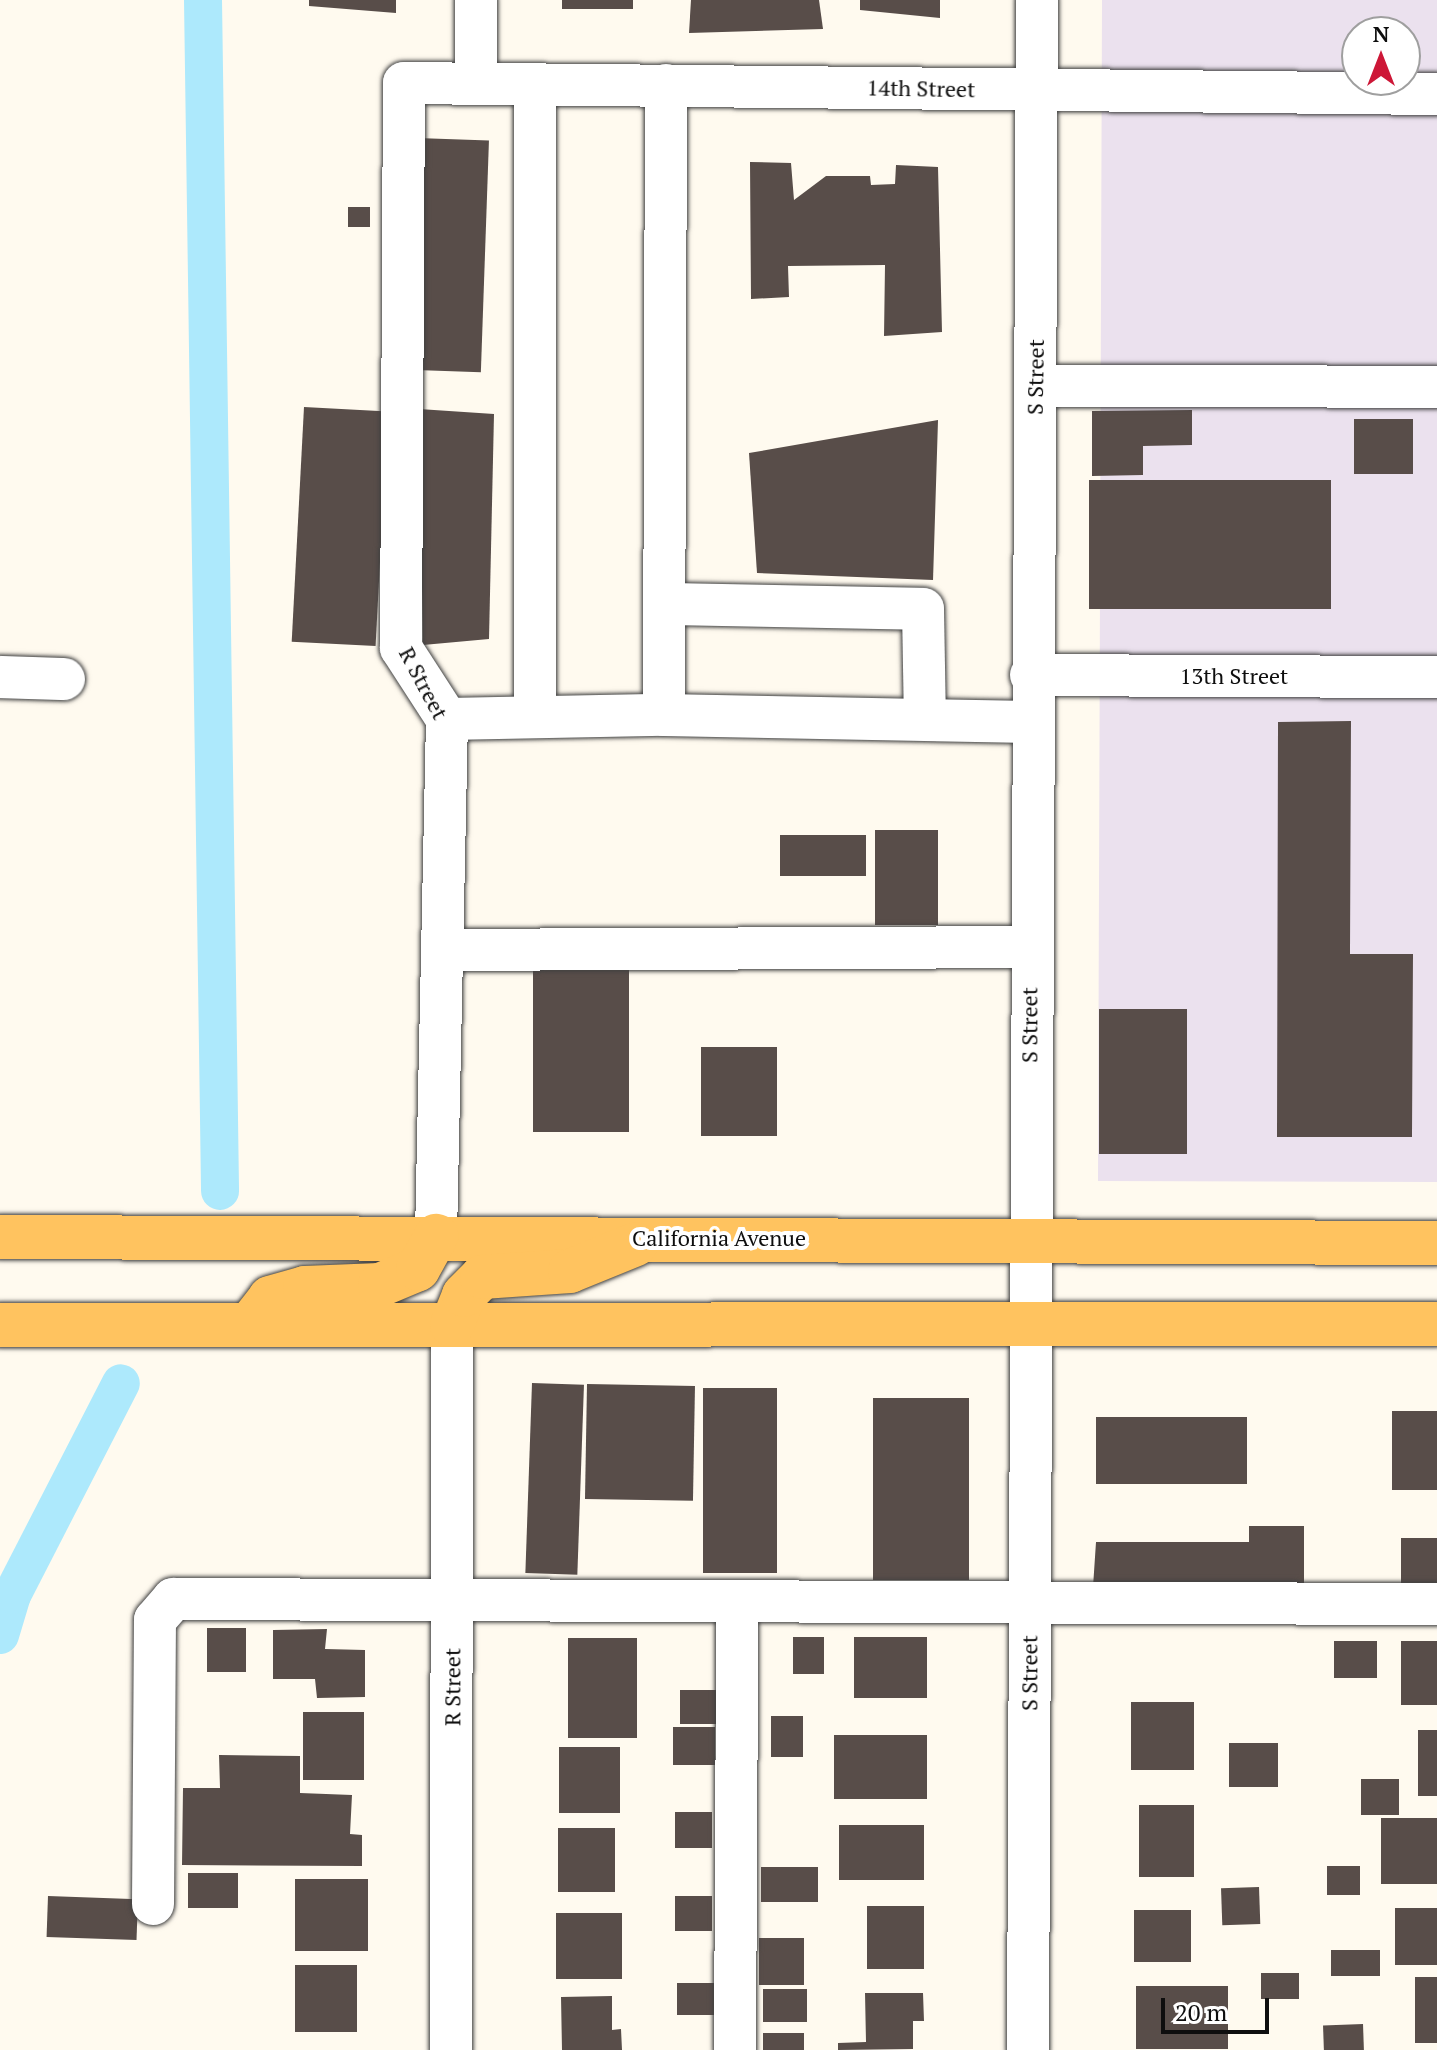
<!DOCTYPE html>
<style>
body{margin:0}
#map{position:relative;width:1437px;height:2050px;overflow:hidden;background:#fffaef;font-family:"PT Serif",serif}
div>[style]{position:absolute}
.industrial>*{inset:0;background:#ebe1ee}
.canal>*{height:38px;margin:-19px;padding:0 19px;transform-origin:19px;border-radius:19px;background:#ade9fc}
.building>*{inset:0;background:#584d49;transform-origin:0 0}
.roads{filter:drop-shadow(0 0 2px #414141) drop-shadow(0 0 2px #414141)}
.minor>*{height:42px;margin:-21px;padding:0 21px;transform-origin:21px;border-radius:21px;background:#fff}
.major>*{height:44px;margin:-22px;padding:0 22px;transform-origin:22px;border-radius:22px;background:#ffc35f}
span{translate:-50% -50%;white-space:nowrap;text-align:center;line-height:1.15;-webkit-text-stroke:8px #fff;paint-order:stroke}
.street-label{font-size:22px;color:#0e0e0e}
.north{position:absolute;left:1341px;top:16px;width:80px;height:80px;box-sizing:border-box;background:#fff;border:2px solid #9f9f9f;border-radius:50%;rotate:0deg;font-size:22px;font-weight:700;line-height:32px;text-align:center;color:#0e0e0e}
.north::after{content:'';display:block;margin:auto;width:28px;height:36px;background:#cd1737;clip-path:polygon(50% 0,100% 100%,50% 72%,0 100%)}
.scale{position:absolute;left:1161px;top:1998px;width:108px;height:36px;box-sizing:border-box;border:4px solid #0e0e0e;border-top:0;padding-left:10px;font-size:24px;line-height:28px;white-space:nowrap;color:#0e0e0e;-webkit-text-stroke:6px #fff;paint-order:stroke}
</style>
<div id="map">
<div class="industrial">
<i style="clip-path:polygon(evenodd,1102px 0,1437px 0,1437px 1182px,1098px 1181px,1102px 0,1357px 32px,1405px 32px,1405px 80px,1357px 80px,1357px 32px)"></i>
</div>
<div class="canal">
<i style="left:203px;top:0;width:1191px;rotate:89.18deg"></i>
<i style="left:0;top:1635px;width:42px;rotate:-73.3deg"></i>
<i style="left:12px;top:1595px;width:238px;rotate:-62.8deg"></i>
</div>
<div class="building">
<i style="clip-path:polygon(309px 0,396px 0,396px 13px,309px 6px)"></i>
<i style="left:562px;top:0;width:71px;height:9px"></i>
<i style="clip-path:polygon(691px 0,819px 0,823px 29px,689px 33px)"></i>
<i style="clip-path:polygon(860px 0,940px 0,940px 18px,860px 10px)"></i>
<i style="left:417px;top:138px;width:72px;height:232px;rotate:2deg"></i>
<i style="clip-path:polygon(750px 162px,791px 163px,794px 200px,826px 176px,870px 176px,871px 185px,895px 184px,896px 165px,938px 167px,942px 332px,884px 336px,885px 265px,788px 266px,789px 297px,751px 299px)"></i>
<i style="left:348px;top:207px;width:22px;height:20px"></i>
<i style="left:304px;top:407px;width:84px;height:235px;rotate:3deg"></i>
<i style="clip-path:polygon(419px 409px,494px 414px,489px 639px,423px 645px)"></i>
<i style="clip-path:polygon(1192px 410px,1192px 445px,1143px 446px,1143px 475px,1092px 476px,1092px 411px)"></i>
<i style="left:1354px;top:419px;width:59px;height:55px"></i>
<i style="clip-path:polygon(938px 420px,933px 580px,757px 573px,749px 453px)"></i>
<i style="left:1331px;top:480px;width:129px;height:242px;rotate:90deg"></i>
<i style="clip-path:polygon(1351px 721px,1350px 954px,1413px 954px,1412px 1137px,1277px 1137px,1278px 722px)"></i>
<i style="left:875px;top:830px;width:63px;height:95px"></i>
<i style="left:780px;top:835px;width:86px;height:41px"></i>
<i style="left:629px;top:952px;width:180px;height:96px;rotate:90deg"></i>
<i style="left:1099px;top:1009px;width:88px;height:145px"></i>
<i style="left:777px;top:1047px;width:89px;height:76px;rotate:90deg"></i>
<i style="left:532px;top:1383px;width:52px;height:190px;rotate:2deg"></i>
<i style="left:587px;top:1384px;width:108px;height:115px;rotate:1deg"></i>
<i style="left:703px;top:1388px;width:74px;height:185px"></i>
<i style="left:873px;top:1398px;width:96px;height:182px"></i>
<i style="left:1437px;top:1411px;width:79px;height:45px;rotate:90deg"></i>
<i style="left:1096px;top:1417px;width:151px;height:67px"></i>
<i style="clip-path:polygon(1249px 1526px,1304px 1526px,1304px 1586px,1093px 1587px,1096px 1542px,1249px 1542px)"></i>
<i style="left:1401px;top:1538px;width:36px;height:45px"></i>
<i style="left:207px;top:1628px;width:39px;height:44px"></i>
<i style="clip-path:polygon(327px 1629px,325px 1649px,365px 1650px,365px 1697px,317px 1698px,315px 1679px,273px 1679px,273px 1630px)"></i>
<i style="left:793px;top:1637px;width:31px;height:37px"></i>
<i style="left:854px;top:1637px;width:73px;height:61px"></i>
<i style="left:568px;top:1638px;width:69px;height:100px"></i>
<i style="left:1334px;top:1641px;width:43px;height:37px"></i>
<i style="left:1401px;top:1641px;width:36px;height:64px"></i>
<i style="left:680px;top:1690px;width:36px;height:34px"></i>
<i style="left:1131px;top:1702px;width:63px;height:68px"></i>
<i style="left:364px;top:1712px;width:68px;height:61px;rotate:90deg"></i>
<i style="left:771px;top:1716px;width:32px;height:41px"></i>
<i style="left:673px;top:1727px;width:42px;height:38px"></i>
<i style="left:1418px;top:1730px;width:19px;height:66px"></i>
<i style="left:834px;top:1735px;width:93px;height:64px"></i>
<i style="left:1229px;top:1743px;width:49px;height:44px"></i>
<i style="left:559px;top:1747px;width:61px;height:66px"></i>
<i style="clip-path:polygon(219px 1755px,300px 1756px,300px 1793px,352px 1795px,350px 1834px,362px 1835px,362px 1866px,182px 1865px,183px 1788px,220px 1788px)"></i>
<i style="left:1361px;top:1779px;width:38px;height:36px"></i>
<i style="left:1139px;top:1805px;width:55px;height:72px"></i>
<i style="left:675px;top:1812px;width:37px;height:36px"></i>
<i style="left:1381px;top:1818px;width:56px;height:66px"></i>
<i style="left:839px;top:1825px;width:85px;height:55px"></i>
<i style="left:558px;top:1828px;width:57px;height:64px"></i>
<i style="left:1360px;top:1866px;width:29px;height:33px;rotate:90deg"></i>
<i style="left:761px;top:1867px;width:57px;height:35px"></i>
<i style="left:238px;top:1873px;width:35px;height:50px;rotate:90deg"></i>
<i style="left:368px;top:1879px;width:72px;height:73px;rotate:90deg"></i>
<i style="left:1259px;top:1887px;width:37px;height:38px;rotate:88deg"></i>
<i style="left:48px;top:1896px;width:90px;height:41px;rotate:2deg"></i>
<i style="left:675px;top:1896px;width:37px;height:35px"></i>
<i style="left:867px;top:1906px;width:57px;height:63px"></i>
<i style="left:1395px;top:1908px;width:42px;height:57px"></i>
<i style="left:1134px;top:1910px;width:57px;height:52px"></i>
<i style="left:622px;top:1913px;width:66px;height:66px;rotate:90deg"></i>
<i style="left:759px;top:1938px;width:45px;height:47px"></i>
<i style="left:1331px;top:1950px;width:49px;height:26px"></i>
<i style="left:295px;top:1965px;width:62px;height:67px"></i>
<i style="left:1261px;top:1973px;width:38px;height:26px"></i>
<i style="left:1415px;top:1977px;width:22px;height:66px"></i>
<i style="left:677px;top:1983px;width:39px;height:32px"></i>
<i style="left:1228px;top:1986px;width:63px;height:92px;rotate:90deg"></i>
<i style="left:807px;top:1989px;width:33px;height:44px;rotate:90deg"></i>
<i style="clip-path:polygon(865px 1993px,923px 1993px,924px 2021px,913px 2021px,913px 2049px,838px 2050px,838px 2043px,866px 2042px)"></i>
<i style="clip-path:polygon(612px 1996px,612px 2030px,621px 2029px,622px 2050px,562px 2050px,561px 1997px)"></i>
<i style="left:1363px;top:2024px;width:26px;height:40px;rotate:88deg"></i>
<i style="left:763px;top:2033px;width:41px;height:17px"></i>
</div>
<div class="roads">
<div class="minor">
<i style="left:476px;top:0;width:83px;rotate:90deg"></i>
<i style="left:535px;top:84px;width:631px;rotate:90deg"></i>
<i style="left:1036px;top:386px;width:401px;rotate:0.1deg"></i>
<i style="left:665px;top:604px;width:258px;rotate:1.1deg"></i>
<i style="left:923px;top:609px;width:110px;rotate:89deg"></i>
<i style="left:1031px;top:675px;width:406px;rotate:0.3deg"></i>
<i style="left:0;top:677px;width:64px;rotate:1.8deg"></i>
<i style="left:664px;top:715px;width:630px;rotate:-89.82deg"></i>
<i style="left:447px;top:719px;width:217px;rotate:-1.1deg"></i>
<i style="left:664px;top:715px;width:367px;rotate:1.1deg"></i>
<i style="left:443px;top:950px;width:587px;rotate:-0.29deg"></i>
<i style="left:436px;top:1236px;width:517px;rotate:-88.78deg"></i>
<i style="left:447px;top:719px;width:85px;rotate:-122.9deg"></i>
<i style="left:401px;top:648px;width:565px;rotate:-89.7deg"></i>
<i style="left:404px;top:83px;width:1033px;rotate:0.61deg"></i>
<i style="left:153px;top:1904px;width:284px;rotate:-89.6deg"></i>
<i style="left:155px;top:1620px;width:28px;rotate:-49deg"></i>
<i style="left:173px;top:1599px;width:1264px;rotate:0.23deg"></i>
<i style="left:451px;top:2050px;width:725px;rotate:-89.92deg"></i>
<i style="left:735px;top:2050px;width:446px;rotate:-89.7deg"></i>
<i style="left:1028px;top:2050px;width:2050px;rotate:-89.75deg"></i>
</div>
<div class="major">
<i style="left:0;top:1237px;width:1437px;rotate:0.24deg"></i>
<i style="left:250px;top:1324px;width:33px;rotate:-52deg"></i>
<i style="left:270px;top:1298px;width:36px;rotate:-16deg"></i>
<i style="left:305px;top:1288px;width:75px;rotate:-2.3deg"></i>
<i style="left:380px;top:1285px;width:41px;rotate:-22.8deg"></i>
<i style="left:418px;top:1269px;width:38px;rotate:-61deg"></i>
<i style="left:0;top:1325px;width:1437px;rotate:-0.04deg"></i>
<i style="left:452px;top:1325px;width:32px;rotate:-68deg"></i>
<i style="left:464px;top:1295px;width:25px;rotate:-45deg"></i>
<i style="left:482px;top:1277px;width:88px;rotate:-3.9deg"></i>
<i style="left:570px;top:1271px;width:71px;rotate:-22.2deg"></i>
</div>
</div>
<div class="street-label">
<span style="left:921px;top:88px;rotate:1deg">14th Street</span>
<span style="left:1035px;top:377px;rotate:-89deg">S Street</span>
<span style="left:1234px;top:676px">13th Street</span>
<span style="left:424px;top:683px;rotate:62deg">R Street</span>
<span style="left:1029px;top:1025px;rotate:-90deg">S Street</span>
<span style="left:719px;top:1238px">California Avenue</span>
<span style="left:1029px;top:1673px;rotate:-90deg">S Street</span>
<span style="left:452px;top:1687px;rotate:-90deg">R Street</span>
</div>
<div class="north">N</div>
<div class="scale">20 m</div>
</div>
